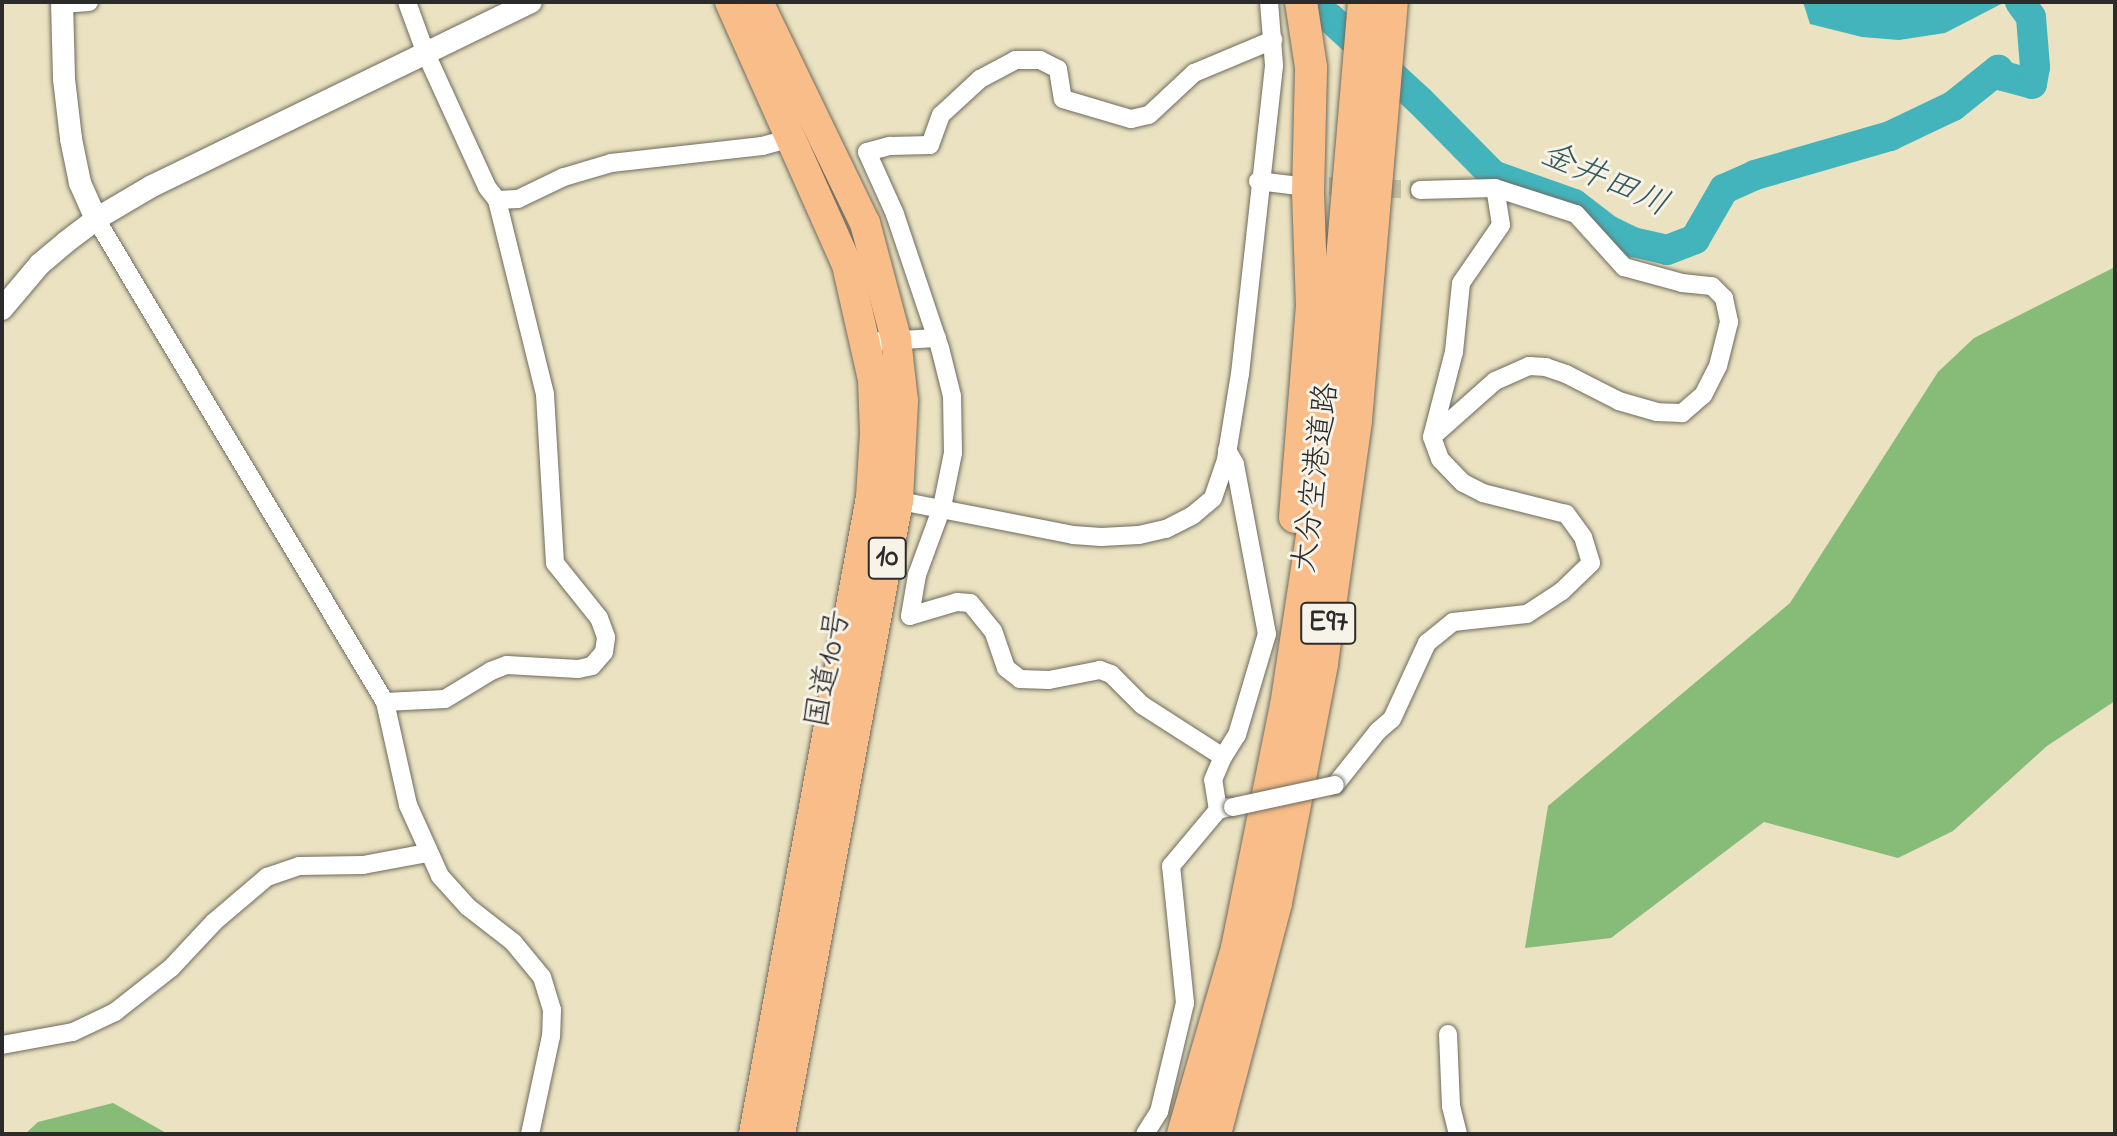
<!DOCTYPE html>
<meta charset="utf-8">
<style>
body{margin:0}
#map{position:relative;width:2117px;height:1136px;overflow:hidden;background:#eae2c0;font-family:"Indie Flower","Klee One",sans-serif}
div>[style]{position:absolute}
.forest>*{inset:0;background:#86bc78}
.water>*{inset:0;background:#43b3bc}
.river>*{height:30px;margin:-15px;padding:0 15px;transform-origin:15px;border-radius:15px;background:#43b3bc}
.minor-tunnel>*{height:18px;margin-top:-9px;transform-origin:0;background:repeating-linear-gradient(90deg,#c4bda2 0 18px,transparent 0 27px)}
.roads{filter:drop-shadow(0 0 2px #6e6b5f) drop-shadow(0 0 2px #6e6b5f)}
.minor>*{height:18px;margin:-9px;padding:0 9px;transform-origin:9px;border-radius:9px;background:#fff}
.tertiary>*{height:22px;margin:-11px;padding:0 11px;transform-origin:11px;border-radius:11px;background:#fff}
.trunk>*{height:30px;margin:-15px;padding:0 15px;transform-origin:15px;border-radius:15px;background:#f8bd88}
.motorway>*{height:32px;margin:-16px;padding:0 16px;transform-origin:16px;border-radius:16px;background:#f8bd88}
.bridges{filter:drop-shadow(0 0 2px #6e6b5f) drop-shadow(0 0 2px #6e6b5f)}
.minor-bridge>*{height:18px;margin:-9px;padding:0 9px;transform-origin:9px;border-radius:9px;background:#fff}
span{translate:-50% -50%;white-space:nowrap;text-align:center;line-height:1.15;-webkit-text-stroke:6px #f7f3e8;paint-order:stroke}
.shield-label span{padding:2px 6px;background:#f7f3e8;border:2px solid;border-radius:6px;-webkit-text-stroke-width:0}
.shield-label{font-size:30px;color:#2b2b2b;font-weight:700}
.street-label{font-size:32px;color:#2b2b2b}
.water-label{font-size:34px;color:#335b5e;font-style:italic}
.frame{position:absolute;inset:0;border:4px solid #2b2b2b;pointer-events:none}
</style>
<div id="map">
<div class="forest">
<i style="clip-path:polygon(2115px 267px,2115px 701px,2047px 746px,1953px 831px,1898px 858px,1764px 822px,1611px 938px,1525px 948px,1548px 806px,1790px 603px,1938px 372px,1974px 338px)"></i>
<i style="clip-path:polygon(113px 1103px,168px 1134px,25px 1134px,38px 1122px)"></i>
</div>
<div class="water">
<i style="clip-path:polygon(1803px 2px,2005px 2px,1945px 33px,1899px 40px,1862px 37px,1810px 24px)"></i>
</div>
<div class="river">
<i style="left:1307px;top:2px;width:28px;rotate:35deg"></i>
<i style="left:1330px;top:18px;width:122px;rotate:42.7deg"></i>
<i style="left:1420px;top:101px;width:104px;rotate:45.4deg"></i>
<i style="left:1493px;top:175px;width:86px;rotate:19.7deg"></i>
<i style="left:1574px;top:204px;width:43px;rotate:37.4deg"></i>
<i style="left:1608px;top:230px;width:28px;rotate:26deg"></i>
<i style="left:1633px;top:242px;width:35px;rotate:13deg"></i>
<i style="left:1667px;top:250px;width:30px;rotate:-21deg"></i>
<i style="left:1695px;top:239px;width:58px;rotate:-59.9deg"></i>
<i style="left:1724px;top:189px;width:34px;rotate:-24deg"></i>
<i style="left:1755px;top:175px;width:141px;rotate:-16.1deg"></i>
<i style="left:1890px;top:136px;width:70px;rotate:-25.5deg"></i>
<i style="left:1953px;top:106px;width:58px;rotate:-38.7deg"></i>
<i style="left:1998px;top:70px;width:8px;rotate:50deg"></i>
<i style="left:2003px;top:76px;width:30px;rotate:15deg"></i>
<i style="left:2032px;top:84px;width:17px;rotate:-80deg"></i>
<i style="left:2035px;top:67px;width:50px;rotate:-94.6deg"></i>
<i style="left:2031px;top:17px;width:19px;rotate:-126deg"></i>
</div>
<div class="minor-tunnel">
<i style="left:1302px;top:185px;width:118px;rotate:2.4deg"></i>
</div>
<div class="roads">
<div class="minor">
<i style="left:62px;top:4px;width:27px;rotate:-4deg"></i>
<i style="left:1258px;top:181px;width:35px;rotate:7deg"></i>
<i style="left:1420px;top:190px;width:75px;rotate:-1.5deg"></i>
<i style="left:1495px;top:188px;width:85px;rotate:17.8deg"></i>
<i style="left:1576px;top:214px;width:72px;rotate:47.8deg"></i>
<i style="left:1624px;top:267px;width:60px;rotate:15.4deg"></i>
<i style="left:1682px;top:283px;width:30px;rotate:6deg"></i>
<i style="left:1712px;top:286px;width:17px;rotate:45deg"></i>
<i style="left:1724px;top:298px;width:25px;rotate:78deg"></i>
<i style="left:1729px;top:322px;width:45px;rotate:104deg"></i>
<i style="left:1718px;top:366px;width:33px;rotate:117deg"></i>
<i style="left:1703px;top:395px;width:28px;rotate:139deg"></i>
<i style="left:1682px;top:413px;width:25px;rotate:-178deg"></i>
<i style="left:1657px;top:412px;width:40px;rotate:-164deg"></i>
<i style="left:1619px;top:401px;width:59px;rotate:-153deg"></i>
<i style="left:1566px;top:374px;width:21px;rotate:-161deg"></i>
<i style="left:1546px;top:367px;width:17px;rotate:-177deg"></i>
<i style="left:1529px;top:366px;width:37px;rotate:156deg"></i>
<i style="left:1495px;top:381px;width:84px;rotate:138.4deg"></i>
<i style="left:497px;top:200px;width:21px;rotate:-3deg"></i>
<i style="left:518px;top:199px;width:51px;rotate:-25.6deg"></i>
<i style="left:564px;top:177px;width:49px;rotate:-16.6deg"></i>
<i style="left:611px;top:163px;width:152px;rotate:-6.4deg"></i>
<i style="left:762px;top:146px;width:31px;rotate:-15deg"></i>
<i style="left:96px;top:219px;width:563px;rotate:59.11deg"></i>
<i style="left:385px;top:702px;width:106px;rotate:77.4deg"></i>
<i style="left:408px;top:805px;width:78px;rotate:65.7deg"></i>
<i style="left:440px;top:876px;width:42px;rotate:47.9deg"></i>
<i style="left:468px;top:907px;width:57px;rotate:37.9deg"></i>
<i style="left:513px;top:942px;width:45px;rotate:50.4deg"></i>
<i style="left:542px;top:977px;width:34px;rotate:73deg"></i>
<i style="left:552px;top:1010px;width:26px;rotate:92deg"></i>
<i style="left:551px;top:1036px;width:100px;rotate:102.1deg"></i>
<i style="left:865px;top:342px;width:72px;rotate:-3.2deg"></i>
<i style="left:890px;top:499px;width:187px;rotate:11.1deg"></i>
<i style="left:1073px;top:535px;width:28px;rotate:4deg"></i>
<i style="left:1101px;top:537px;width:38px;rotate:-3deg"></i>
<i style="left:1139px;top:535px;width:28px;rotate:-13deg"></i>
<i style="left:1166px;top:529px;width:30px;rotate:-27deg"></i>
<i style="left:1193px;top:515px;width:26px;rotate:-40deg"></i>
<i style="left:1213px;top:498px;width:40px;rotate:-71.1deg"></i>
<i style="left:1226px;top:460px;width:87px;rotate:-80.8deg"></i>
<i style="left:1240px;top:374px;width:311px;rotate:-83.7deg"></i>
<i style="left:1274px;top:65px;width:63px;rotate:-94.5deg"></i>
<i style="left:385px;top:702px;width:60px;rotate:-2.9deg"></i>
<i style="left:445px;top:699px;width:54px;rotate:-31.3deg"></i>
<i style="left:491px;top:671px;width:17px;rotate:-21deg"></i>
<i style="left:507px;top:665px;width:71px;rotate:3.2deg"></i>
<i style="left:578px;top:669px;width:14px;rotate:-12deg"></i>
<i style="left:592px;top:666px;width:18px;rotate:-49deg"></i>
<i style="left:604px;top:652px;width:15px;rotate:-82deg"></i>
<i style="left:606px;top:637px;width:20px;rotate:-110deg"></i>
<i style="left:599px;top:618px;width:70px;rotate:-128.7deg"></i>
<i style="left:555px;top:563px;width:169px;rotate:-93.4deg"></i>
<i style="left:545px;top:394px;width:200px;rotate:-103.9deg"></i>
<i style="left:497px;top:200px;width:16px;rotate:-128deg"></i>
<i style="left:487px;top:187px;width:146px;rotate:-114.6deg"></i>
<i style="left:426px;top:54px;width:55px;rotate:-110.1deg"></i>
<i style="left:1223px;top:757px;width:26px;rotate:-58deg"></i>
<i style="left:1237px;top:735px;width:105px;rotate:-73.5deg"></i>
<i style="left:1267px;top:634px;width:173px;rotate:-100.7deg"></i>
<i style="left:1235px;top:464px;width:16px;rotate:-120deg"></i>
<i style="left:1335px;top:785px;width:69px;rotate:-51.5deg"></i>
<i style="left:1378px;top:731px;width:18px;rotate:-41deg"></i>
<i style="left:1392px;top:719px;width:84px;rotate:-65.3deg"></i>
<i style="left:1427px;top:643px;width:33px;rotate:-39deg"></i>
<i style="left:1453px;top:622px;width:74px;rotate:-6.2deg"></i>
<i style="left:1527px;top:614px;width:42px;rotate:-33.3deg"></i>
<i style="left:1562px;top:591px;width:40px;rotate:-44deg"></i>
<i style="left:1591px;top:563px;width:27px;rotate:-107deg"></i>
<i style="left:1583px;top:537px;width:29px;rotate:-126deg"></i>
<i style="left:1566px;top:514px;width:86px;rotate:-165.8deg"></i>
<i style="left:1483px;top:493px;width:22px;rotate:-153deg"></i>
<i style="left:1463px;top:483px;width:33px;rotate:-134deg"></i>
<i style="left:1440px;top:459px;width:23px;rotate:-110deg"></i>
<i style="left:1432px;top:437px;width:88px;rotate:-75.5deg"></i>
<i style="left:1454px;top:352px;width:69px;rotate:-84.2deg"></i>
<i style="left:1461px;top:283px;width:70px;rotate:-55.4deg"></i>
<i style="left:1501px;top:225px;width:37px;rotate:-99deg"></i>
<i style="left:1218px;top:810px;width:30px;rotate:-99deg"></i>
<i style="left:1213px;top:780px;width:25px;rotate:-67deg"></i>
<i style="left:1223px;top:757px;width:96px;rotate:-147.3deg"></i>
<i style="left:1142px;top:705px;width:44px;rotate:-135deg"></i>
<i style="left:1111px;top:674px;width:12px;rotate:-160deg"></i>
<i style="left:1100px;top:670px;width:52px;rotate:168.9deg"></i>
<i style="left:1049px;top:680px;width:29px;rotate:-178deg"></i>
<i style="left:1020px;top:679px;width:18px;rotate:-142deg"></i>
<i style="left:1006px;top:668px;width:39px;rotate:-109deg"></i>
<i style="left:993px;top:631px;width:36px;rotate:-129deg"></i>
<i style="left:970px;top:603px;width:13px;rotate:-176deg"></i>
<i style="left:957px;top:602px;width:49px;rotate:163.4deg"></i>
<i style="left:910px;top:616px;width:42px;rotate:-80.3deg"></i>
<i style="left:917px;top:575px;width:72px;rotate:-69.8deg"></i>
<i style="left:942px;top:507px;width:55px;rotate:-78.5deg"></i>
<i style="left:953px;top:453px;width:57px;rotate:-91deg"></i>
<i style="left:952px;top:396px;width:49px;rotate:-104deg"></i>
<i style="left:940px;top:348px;width:141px;rotate:-108.6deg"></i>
<i style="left:895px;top:214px;width:68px;rotate:-114.3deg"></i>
<i style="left:867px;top:152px;width:24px;rotate:-15deg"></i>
<i style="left:890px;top:146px;width:40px;rotate:-1.4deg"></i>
<i style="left:930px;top:145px;width:32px;rotate:-70deg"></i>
<i style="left:941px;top:115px;width:53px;rotate:-42.7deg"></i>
<i style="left:980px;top:79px;width:40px;rotate:-28deg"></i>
<i style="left:1015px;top:60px;width:25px"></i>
<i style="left:1040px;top:60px;width:20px;rotate:27deg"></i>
<i style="left:1058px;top:69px;width:30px;rotate:81deg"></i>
<i style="left:1063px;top:99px;width:71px;rotate:16.4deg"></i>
<i style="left:1131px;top:119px;width:18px;rotate:-13deg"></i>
<i style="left:1149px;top:115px;width:62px;rotate:-43deg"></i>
<i style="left:1194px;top:73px;width:86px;rotate:-22.7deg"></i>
<i style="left:1448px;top:1034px;width:72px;rotate:87.6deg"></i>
<i style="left:1451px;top:1106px;width:29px;rotate:76deg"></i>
<i style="left:2px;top:1045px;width:72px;rotate:-10.4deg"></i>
<i style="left:73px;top:1032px;width:47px;rotate:-25.5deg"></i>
<i style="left:115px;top:1012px;width:71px;rotate:-38.2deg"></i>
<i style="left:171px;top:968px;width:63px;rotate:-46.9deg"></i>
<i style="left:214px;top:922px;width:70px;rotate:-40.3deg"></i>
<i style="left:267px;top:877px;width:34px;rotate:-19deg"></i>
<i style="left:299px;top:866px;width:64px;rotate:-0.9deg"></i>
<i style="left:363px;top:865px;width:66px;rotate:-10.5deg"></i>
<i style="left:1145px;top:1134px;width:26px;rotate:-58deg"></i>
<i style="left:1159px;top:1112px;width:112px;rotate:-76.6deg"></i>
<i style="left:1185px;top:1003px;width:138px;rotate:-95.8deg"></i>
<i style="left:1171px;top:866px;width:73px;rotate:-50deg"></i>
<i style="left:1218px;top:810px;width:12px;rotate:-14deg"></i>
</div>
<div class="tertiary">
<i style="left:62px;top:2px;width:77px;rotate:88.5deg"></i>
<i style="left:64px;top:79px;width:60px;rotate:83.3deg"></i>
<i style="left:71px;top:139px;width:45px;rotate:78.4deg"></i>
<i style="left:80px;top:183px;width:39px;rotate:66deg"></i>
<i style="left:2px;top:309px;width:59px;rotate:-49.8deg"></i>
<i style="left:40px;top:264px;width:34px;rotate:-40deg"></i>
<i style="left:66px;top:242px;width:38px;rotate:-37deg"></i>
<i style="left:96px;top:219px;width:65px;rotate:-30.5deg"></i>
<i style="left:152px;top:186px;width:421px;rotate:-25.9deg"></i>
</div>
<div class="trunk">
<i style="left:730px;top:2px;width:288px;rotate:66deg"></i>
<i style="left:847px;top:265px;width:117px;rotate:77.2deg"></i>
<i style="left:873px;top:379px;width:55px;rotate:87.9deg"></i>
<i style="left:875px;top:434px;width:63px;rotate:93.6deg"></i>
<i style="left:871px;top:497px;width:648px;rotate:100.41deg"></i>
<i style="left:758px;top:2px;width:246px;rotate:64.2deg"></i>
<i style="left:865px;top:223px;width:120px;rotate:75deg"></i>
<i style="left:896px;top:339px;width:62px;rotate:83.6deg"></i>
<i style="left:903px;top:401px;width:100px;rotate:92.9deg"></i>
<i style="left:898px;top:501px;width:644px;rotate:100.56deg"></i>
</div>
<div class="motorway">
<i style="left:1295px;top:517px;width:212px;rotate:-85.4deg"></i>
<i style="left:1312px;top:306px;width:113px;rotate:-92deg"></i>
<i style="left:1308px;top:193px;width:126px;rotate:-88.6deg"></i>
<i style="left:1311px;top:67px;width:66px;rotate:-98.7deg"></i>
<i style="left:1183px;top:1134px;width:194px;rotate:-73.8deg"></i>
<i style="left:1237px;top:948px;width:247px;rotate:-78.6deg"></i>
<i style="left:1286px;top:706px;width:264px;rotate:-81.3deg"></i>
<i style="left:1326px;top:445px;width:445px;rotate:-85.1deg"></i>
<i style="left:1215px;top:1134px;width:239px;rotate:-75.2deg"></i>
<i style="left:1276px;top:903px;width:244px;rotate:-79.1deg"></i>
<i style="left:1322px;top:663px;width:245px;rotate:-82deg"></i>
<i style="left:1356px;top:420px;width:420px;rotate:-85.1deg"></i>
</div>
</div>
<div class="bridges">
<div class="minor-bridge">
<i style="left:1233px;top:807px;width:104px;rotate:-12.2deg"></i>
</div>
</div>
<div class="shield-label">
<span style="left:887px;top:558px">10</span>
<span style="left:1328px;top:623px">E97</span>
</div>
<div class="street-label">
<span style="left:1318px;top:478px;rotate:-83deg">大分空港道路</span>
<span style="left:830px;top:669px;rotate:-79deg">国道10号</span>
</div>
<div class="water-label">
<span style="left:1604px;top:181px;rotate:24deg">金井田川</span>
</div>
<div class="frame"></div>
</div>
